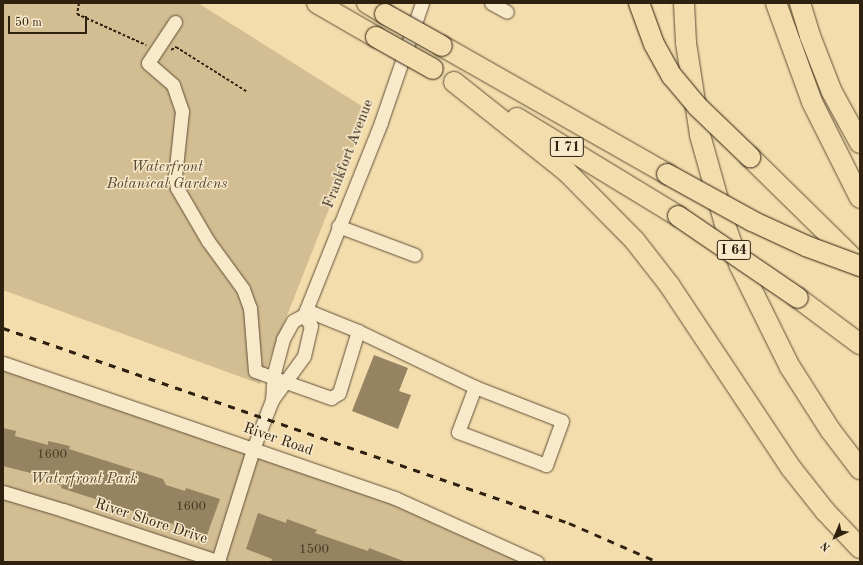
<!DOCTYPE html>
<style>
body{margin:0}
#map{position:relative;width:863px;height:565px;overflow:hidden;background:#f4ddad;font-family:"Old Standard TT",serif}
div>[style]{position:absolute}
.green>*{inset:0;background:#d3bd92}
.building>*{inset:0;background:#958362}
.path>*{height:2px;margin-top:-1px;transform-origin:0;background:repeating-linear-gradient(90deg,#2f2110 0 3px,transparent 0 5px)}
.roads{filter:drop-shadow(0 0 1px #605037) drop-shadow(0 0 1px #605037)}
.minor>*{height:13px;margin:-6.5px;padding:0 6.5px;transform-origin:6.5px;border-radius:6.5px;background:#f8e9ca}
.highway>*{height:20px;margin:-10px;padding:0 10px;transform-origin:10px;border-radius:10px;background:#f4ddad}
.rail>*{height:3px;margin-top:-1.5px;transform-origin:0;background:repeating-linear-gradient(90deg,#2f2110 0 7px,transparent 0 14px)}
.bridges{filter:drop-shadow(0 0 1px #2f2110) drop-shadow(0 0 1px #2f2110)}
.highway-bridge>*{height:20px;margin:-10px;padding:0 10px;transform-origin:10px;border-radius:10px;background:#f4ddad}
span{translate:-50% -50%;white-space:nowrap;text-align:center;line-height:1.15;-webkit-text-stroke:3px #f8e9ca;paint-order:stroke}
.number-label{font-size:13px;color:#483a24}
.number-label span{-webkit-text-stroke-width:0}
.shield-label span{padding:1px 3px;background:#f8e9ca;border:1px solid;border-radius:3px;-webkit-text-stroke-width:0}
.shield-label{font-size:14px;color:#2f2110;font-weight:700}
.street-label{font-size:15px;color:#2f2110}
.park-label{font-size:15px;color:#584830;font-style:italic}
.frame{position:absolute;inset:0;border:4px solid #2f2110;pointer-events:none}
.north{position:absolute;left:815px;top:517px;width:40px;height:40px;-webkit-text-stroke:3px #f8e9ca;paint-order:stroke;rotate:224deg;font-size:11px;font-weight:700;line-height:16px;text-align:center;color:#2f2110}
.north::after{content:'';display:block;margin:auto;width:14px;height:18px;background:#2f2110;clip-path:polygon(50% 0,100% 100%,50% 72%,0 100%)}
.scale{position:absolute;left:8px;top:16px;width:79px;height:18px;box-sizing:border-box;border:2px solid #2f2110;border-top:0;padding-left:5px;font-size:12px;line-height:14px;white-space:nowrap;color:#2f2110;-webkit-text-stroke:3px #f8e9ca;paint-order:stroke}
</style>
<div id="map">
<div class="green">
<i style="clip-path:polygon(3px 3px,198px 3px,368px 110px,260px 384px,3px 290px)"></i>
<i style="clip-path:polygon(3px 370px,395px 498px,537px 562px,3px 562px)"></i>
</div>
<div class="building">
<i style="clip-path:polygon(374px 355px,408px 368px,399px 391px,411px 395px,398px 429px,352px 411px)"></i>
<i style="clip-path:polygon(3px 428px,16px 431px,15px 436px,48px 445px,48px 441px,70px 446px,69px 449px,163px 479px,166px 485px,185px 491px,186px 488px,220px 499px,207px 535px,61px 488px,62px 486px,57px 484px,58px 480px,3px 466px)"></i>
<i style="clip-path:polygon(258px 513px,286px 523px,287px 519px,317px 530px,315px 533px,368px 551px,369px 548px,406px 562px,271px 562px,272px 559px,246px 549px)"></i>
</div>
<div class="path">
<i style="left:79px;top:3px;width:11px;rotate:100deg"></i>
<i style="left:77px;top:14px;width:76px;rotate:24.2deg"></i>
<i style="left:126px;top:3px;width:1px"></i>
<i style="left:171px;top:50px;width:6px;rotate:-31deg"></i>
<i style="left:176px;top:47px;width:83px;rotate:32.2deg"></i>
</div>
<div class="roads">
<div class="minor">
<i style="left:491px;top:3px;width:18px;rotate:29deg"></i>
<i style="left:175px;top:22px;width:49px;rotate:123.4deg"></i>
<i style="left:148px;top:63px;width:33px;rotate:41deg"></i>
<i style="left:173px;top:85px;width:28px;rotate:71deg"></i>
<i style="left:182px;top:111px;width:65px;rotate:96.1deg"></i>
<i style="left:175px;top:176px;width:12px;rotate:81deg"></i>
<i style="left:177px;top:188px;width:61px;rotate:59.7deg"></i>
<i style="left:208px;top:241px;width:59px;rotate:53.9deg"></i>
<i style="left:243px;top:289px;width:20px;rotate:70deg"></i>
<i style="left:250px;top:308px;width:63px;rotate:85.5deg"></i>
<i style="left:255px;top:371px;width:81px;rotate:19.6deg"></i>
<i style="left:331px;top:398px;width:9px;rotate:-32deg"></i>
<i style="left:339px;top:393px;width:65px;rotate:-73deg"></i>
<i style="left:358px;top:331px;width:56px;rotate:-158deg"></i>
<i style="left:338px;top:226px;width:82px;rotate:20.6deg"></i>
<i style="left:358px;top:331px;width:130px;rotate:25.6deg"></i>
<i style="left:475px;top:387px;width:93px;rotate:21.3deg"></i>
<i style="left:562px;top:421px;width:47px;rotate:110deg"></i>
<i style="left:546px;top:465px;width:94px;rotate:-159.4deg"></i>
<i style="left:458px;top:432px;width:48px;rotate:-69.3deg"></i>
<i style="left:3px;top:363px;width:415px;rotate:19deg"></i>
<i style="left:395px;top:498px;width:156px;rotate:24.3deg"></i>
<i style="left:272px;top:400px;width:27px;rotate:-86deg"></i>
<i style="left:274px;top:373px;width:35px;rotate:-75deg"></i>
<i style="left:283px;top:339px;width:21px;rotate:-61deg"></i>
<i style="left:293px;top:321px;width:13px;rotate:-29deg"></i>
<i style="left:304px;top:315px;width:208px;rotate:-68.2deg"></i>
<i style="left:381px;top:122px;width:126px;rotate:-71deg"></i>
<i style="left:3px;top:492px;width:63px;rotate:16.7deg"></i>
<i style="left:63px;top:510px;width:165px;rotate:18.3deg"></i>
<i style="left:218px;top:561px;width:117px;rotate:-72.6deg"></i>
<i style="left:253px;top:449px;width:53px;rotate:-68.8deg"></i>
<i style="left:272px;top:400px;width:54px;rotate:-54deg"></i>
<i style="left:304px;top:356px;width:31px;rotate:-77deg"></i>
<i style="left:311px;top:326px;width:13px;rotate:-122deg"></i>
</div>
<div class="highway">
<i style="left:317px;top:3px;width:68px;rotate:30deg"></i>
<i style="left:367px;top:3px;width:21px;rotate:31deg"></i>
<i style="left:684px;top:3px;width:40px;rotate:87.1deg"></i>
<i style="left:686px;top:43px;width:93px;rotate:81.3deg"></i>
<i style="left:700px;top:135px;width:97px;rotate:74.4deg"></i>
<i style="left:726px;top:228px;width:38px;rotate:70deg"></i>
<i style="left:739px;top:264px;width:115px;rotate:63.7deg"></i>
<i style="left:790px;top:367px;width:76px;rotate:57.4deg"></i>
<i style="left:831px;top:431px;width:48px;rotate:52.7deg"></i>
<i style="left:776px;top:3px;width:105px;rotate:70deg"></i>
<i style="left:812px;top:102px;width:107px;rotate:63.4deg"></i>
<i style="left:800px;top:3px;width:34px;rotate:73deg"></i>
<i style="left:810px;top:36px;width:60px;rotate:68.6deg"></i>
<i style="left:832px;top:92px;width:58px;rotate:61.2deg"></i>
<i style="left:442px;top:46px;width:259px;rotate:29.6deg"></i>
<i style="left:454px;top:82px;width:144px;rotate:38.5deg"></i>
<i style="left:567px;top:172px;width:97px;rotate:45.4deg"></i>
<i style="left:635px;top:241px;width:57px;rotate:52.1deg"></i>
<i style="left:670px;top:286px;width:219px;rotate:56.4deg"></i>
<i style="left:791px;top:468px;width:55px;rotate:51.7deg"></i>
<i style="left:825px;top:511px;width:51px;rotate:46.6deg"></i>
<i style="left:517px;top:118px;width:188px;rotate:31.3deg"></i>
<i style="left:750px;top:157px;width:154px;rotate:44.5deg"></i>
<i style="left:798px;top:298px;width:77px;rotate:36.6deg"></i>
</div>
</div>
<div class="rail">
<i style="left:3px;top:328px;width:599px;rotate:19.01deg"></i>
<i style="left:569px;top:523px;width:97px;rotate:23.7deg"></i>
</div>
<div class="bridges">
<div class="highway-bridge">
<i style="left:639px;top:3px;width:44px;rotate:69.9deg"></i>
<i style="left:654px;top:44px;width:37px;rotate:61deg"></i>
<i style="left:672px;top:76px;width:39px;rotate:50deg"></i>
<i style="left:697px;top:106px;width:74px;rotate:43.9deg"></i>
<i style="left:385px;top:14px;width:65px;rotate:29.3deg"></i>
<i style="left:376px;top:37px;width:65px;rotate:29.3deg"></i>
<i style="left:667px;top:174px;width:97px;rotate:28.9deg"></i>
<i style="left:752px;top:221px;width:60px;rotate:24.8deg"></i>
<i style="left:806px;top:246px;width:58px;rotate:20.3deg"></i>
<i style="left:678px;top:216px;width:145px;rotate:34.3deg"></i>
</div>
</div>
<div class="number-label">
<span style="left:52px;top:455px">1600</span>
<span style="left:191px;top:507px">1600</span>
<span style="left:314px;top:550px">1500</span>
</div>
<div class="shield-label">
<span style="left:567px;top:147px">I 71</span>
<span style="left:734px;top:250px">I 64</span>
</div>
<div class="street-label">
<span style="left:349px;top:154px;rotate:-69deg">Frankfort Avenue</span>
<span style="left:278px;top:440px;rotate:19deg">River Road</span>
<span style="left:151px;top:522px;rotate:18deg">River Shore Drive</span>
</div>
<div class="park-label">
<span style="left:167px;top:176px">Waterfront<br>Botanical Gardens</span>
<span style="left:84px;top:480px">Waterfront Park</span>
</div>
<div class="frame"></div>
<div class="north">N</div>
<div class="scale">50 m</div>
</div>
